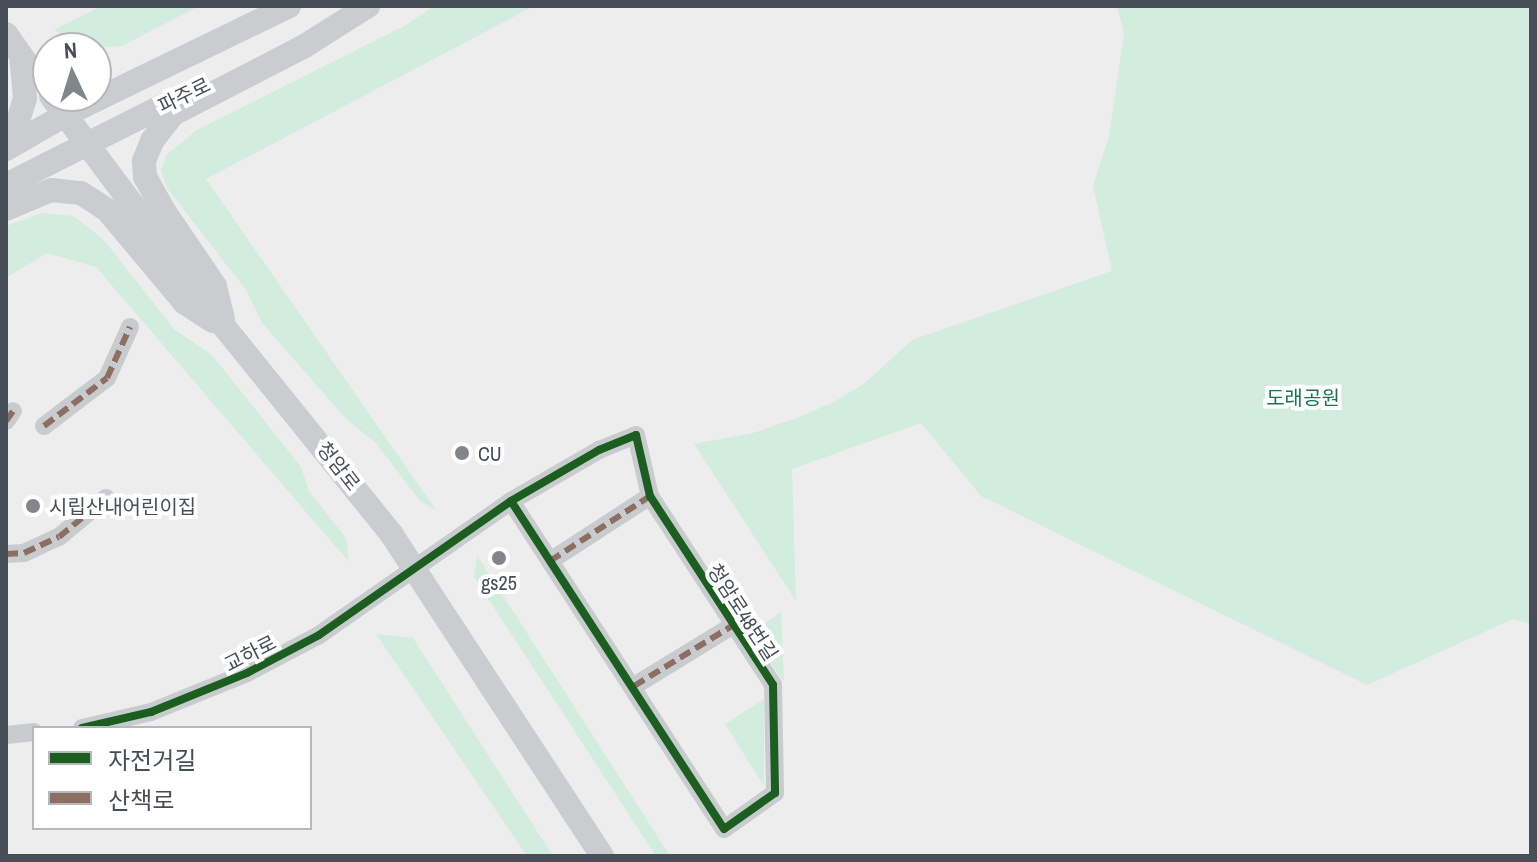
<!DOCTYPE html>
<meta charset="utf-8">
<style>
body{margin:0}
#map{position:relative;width:1537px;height:862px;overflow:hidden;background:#eeeded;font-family:"Archivo Narrow","Noto Sans KR",sans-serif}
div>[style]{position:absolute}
.green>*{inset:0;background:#d2ecde}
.street>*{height:18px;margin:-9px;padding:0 9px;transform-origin:9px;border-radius:9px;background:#c9ccce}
.secondary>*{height:24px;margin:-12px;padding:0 12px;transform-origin:12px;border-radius:12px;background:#cacdd0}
.quiet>*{height:6px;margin-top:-3px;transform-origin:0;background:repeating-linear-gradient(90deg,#8d6e63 0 12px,transparent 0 18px)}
.cycleway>*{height:8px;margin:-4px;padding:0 4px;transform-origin:4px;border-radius:4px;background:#1b5e20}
.dots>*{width:22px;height:22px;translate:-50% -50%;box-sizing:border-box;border:4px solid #fff;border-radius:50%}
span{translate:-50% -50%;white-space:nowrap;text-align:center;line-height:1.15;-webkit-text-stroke:8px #fff;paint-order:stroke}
.street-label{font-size:20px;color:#464e58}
.park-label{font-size:20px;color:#1b754e}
.poi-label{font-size:20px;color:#464e58}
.left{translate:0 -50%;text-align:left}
.frame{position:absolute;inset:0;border:8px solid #464e58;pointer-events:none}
.legend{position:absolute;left:32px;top:726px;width:280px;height:104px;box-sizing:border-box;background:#fff;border:2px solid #b5b8bc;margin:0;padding:10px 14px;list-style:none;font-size:24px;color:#464e58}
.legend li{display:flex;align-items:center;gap:16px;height:40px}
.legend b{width:40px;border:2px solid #b5b8bc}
.north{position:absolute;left:32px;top:32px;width:80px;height:80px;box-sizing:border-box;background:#fff;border:2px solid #b5b8bc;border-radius:50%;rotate:356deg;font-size:22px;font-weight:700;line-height:32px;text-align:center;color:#464e58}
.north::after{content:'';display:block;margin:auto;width:28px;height:36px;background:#81868c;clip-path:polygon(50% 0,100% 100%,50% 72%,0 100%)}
</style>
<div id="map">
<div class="green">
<i style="clip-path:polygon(101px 6px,199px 6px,122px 46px,83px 48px,54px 30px)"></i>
<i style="clip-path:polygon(434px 6px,534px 6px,206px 179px,436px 510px,420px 501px,376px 443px,346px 419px,262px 323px,246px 290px,167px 188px,161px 170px,167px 154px,197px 130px,404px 26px)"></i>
<i style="clip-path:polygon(1117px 6px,1531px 6px,1531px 624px,1513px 619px,1367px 685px,981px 496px,921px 423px,792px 469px,796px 601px,694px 444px,753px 433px,794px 419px,832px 403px,865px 383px,912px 340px,1112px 271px,1093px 186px,1109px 136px,1124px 34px)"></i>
<i style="clip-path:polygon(42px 213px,73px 216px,103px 239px,174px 329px,212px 355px,301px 467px,309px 491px,346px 538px,349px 562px,96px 267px,47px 253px,6px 278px,6px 226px)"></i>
<i style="clip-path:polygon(477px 555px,670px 856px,656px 856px,474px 577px)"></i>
<i style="clip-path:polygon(781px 612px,784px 682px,750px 634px)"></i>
<i style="clip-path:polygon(376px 634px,413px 638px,553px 856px,527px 856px)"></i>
<i style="clip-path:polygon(764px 699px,764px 786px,725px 724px)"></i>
</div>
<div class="street">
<i style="left:6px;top:421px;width:12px;rotate:-55deg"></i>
<i style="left:44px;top:426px;width:79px;rotate:-37.3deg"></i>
<i style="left:107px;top:378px;width:56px;rotate:-65.7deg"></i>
<i style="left:6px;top:554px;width:18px;rotate:-3deg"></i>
<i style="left:24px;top:553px;width:38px;rotate:-25deg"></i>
<i style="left:59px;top:537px;width:61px;rotate:-39.7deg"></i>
<i style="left:550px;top:561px;width:119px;rotate:-33deg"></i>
<i style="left:634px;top:686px;width:115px;rotate:-31.5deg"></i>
<i style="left:82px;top:728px;width:71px;rotate:-13.1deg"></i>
<i style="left:151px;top:712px;width:104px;rotate:-22.1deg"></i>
<i style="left:247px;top:673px;width:81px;rotate:-27.8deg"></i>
<i style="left:319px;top:635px;width:234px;rotate:-34.9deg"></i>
<i style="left:511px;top:501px;width:102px;rotate:-30.1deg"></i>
<i style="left:599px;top:450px;width:40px;rotate:-22deg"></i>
<i style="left:636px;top:435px;width:63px;rotate:77.1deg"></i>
<i style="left:650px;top:496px;width:225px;rotate:56.9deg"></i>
<i style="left:773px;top:685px;width:108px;rotate:88.9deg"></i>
<i style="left:775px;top:793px;width:62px;rotate:144.8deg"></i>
<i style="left:724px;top:829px;width:391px;rotate:-123deg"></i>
<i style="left:6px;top:735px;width:28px;rotate:-6deg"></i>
</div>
<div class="secondary">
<i style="left:6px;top:34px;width:42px;rotate:54.8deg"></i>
<i style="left:51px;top:96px;width:291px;rotate:53.1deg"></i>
<i style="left:226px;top:329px;width:265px;rotate:51.1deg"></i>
<i style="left:392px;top:535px;width:384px;rotate:56.8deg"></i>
<i style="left:6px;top:139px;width:22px;rotate:-56deg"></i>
<i style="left:18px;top:121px;width:24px;rotate:-73deg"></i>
<i style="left:25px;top:98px;width:43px;rotate:-95.3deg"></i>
<i style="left:6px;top:149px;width:68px;rotate:-30deg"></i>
<i style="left:65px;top:115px;width:249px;rotate:-25.9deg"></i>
<i style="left:6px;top:185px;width:202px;rotate:-26.8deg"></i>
<i style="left:6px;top:209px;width:49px;rotate:-22.9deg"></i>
<i style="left:51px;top:190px;width:30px;rotate:6deg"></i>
<i style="left:81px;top:193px;width:31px;rotate:33deg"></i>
<i style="left:107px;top:210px;width:121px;rotate:50deg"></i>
<i style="left:185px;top:303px;width:33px;rotate:33deg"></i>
<i style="left:223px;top:319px;width:34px;rotate:-104deg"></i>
<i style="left:215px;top:286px;width:91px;rotate:-124.2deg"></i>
<i style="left:164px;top:211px;width:39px;rotate:-119deg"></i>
<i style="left:145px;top:177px;width:16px;rotate:-94deg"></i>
<i style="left:144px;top:161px;width:22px;rotate:-68deg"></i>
<i style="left:152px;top:141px;width:34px;rotate:-52deg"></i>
<i style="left:173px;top:114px;width:146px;rotate:-27.3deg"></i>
<i style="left:303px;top:47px;width:77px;rotate:-32.2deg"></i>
</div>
<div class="quiet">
<i style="left:6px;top:421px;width:12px;rotate:-55deg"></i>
<i style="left:44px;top:426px;width:79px;rotate:-37.3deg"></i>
<i style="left:107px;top:378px;width:56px;rotate:-65.7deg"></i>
<i style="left:6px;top:554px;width:18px;rotate:-3deg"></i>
<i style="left:24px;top:553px;width:38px;rotate:-25deg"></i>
<i style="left:59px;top:537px;width:61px;rotate:-39.7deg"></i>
<i style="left:550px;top:561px;width:119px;rotate:-33deg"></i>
<i style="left:634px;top:686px;width:115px;rotate:-31.5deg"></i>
</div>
<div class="cycleway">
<i style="left:82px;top:728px;width:71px;rotate:-13.1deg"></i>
<i style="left:151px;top:712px;width:104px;rotate:-22.1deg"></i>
<i style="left:247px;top:673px;width:81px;rotate:-27.8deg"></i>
<i style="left:319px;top:635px;width:234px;rotate:-34.9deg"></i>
<i style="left:511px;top:501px;width:102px;rotate:-30.1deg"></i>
<i style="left:599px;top:450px;width:40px;rotate:-22deg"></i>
<i style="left:636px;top:435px;width:63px;rotate:77.1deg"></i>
<i style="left:650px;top:496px;width:225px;rotate:56.9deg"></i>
<i style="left:773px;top:685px;width:108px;rotate:88.9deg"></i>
<i style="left:775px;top:793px;width:62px;rotate:144.8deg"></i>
<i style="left:724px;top:829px;width:391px;rotate:-123deg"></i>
</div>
<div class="dots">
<i style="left:462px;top:453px;background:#81868c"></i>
<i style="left:33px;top:506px;background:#81868c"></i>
<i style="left:499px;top:558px;background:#81868c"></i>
</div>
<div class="street-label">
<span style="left:184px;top:95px;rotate:-26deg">파주로</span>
<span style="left:339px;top:466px;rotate:52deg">청암로</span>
<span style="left:743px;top:612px;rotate:57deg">청암로48번길</span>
<span style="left:250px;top:653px;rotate:-27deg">교하로</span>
</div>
<div class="park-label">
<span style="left:1303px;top:397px">도래공원</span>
</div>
<div class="poi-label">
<span class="left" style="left:478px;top:453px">CU</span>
<span class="left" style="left:49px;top:506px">시립산내어린이집</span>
<span style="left:499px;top:582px">gs25</span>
</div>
<div class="frame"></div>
<ul class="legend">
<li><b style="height:10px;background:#1b5e20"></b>자전거길</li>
<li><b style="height:10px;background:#8d6e63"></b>산책로</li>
</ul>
<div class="north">N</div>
</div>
